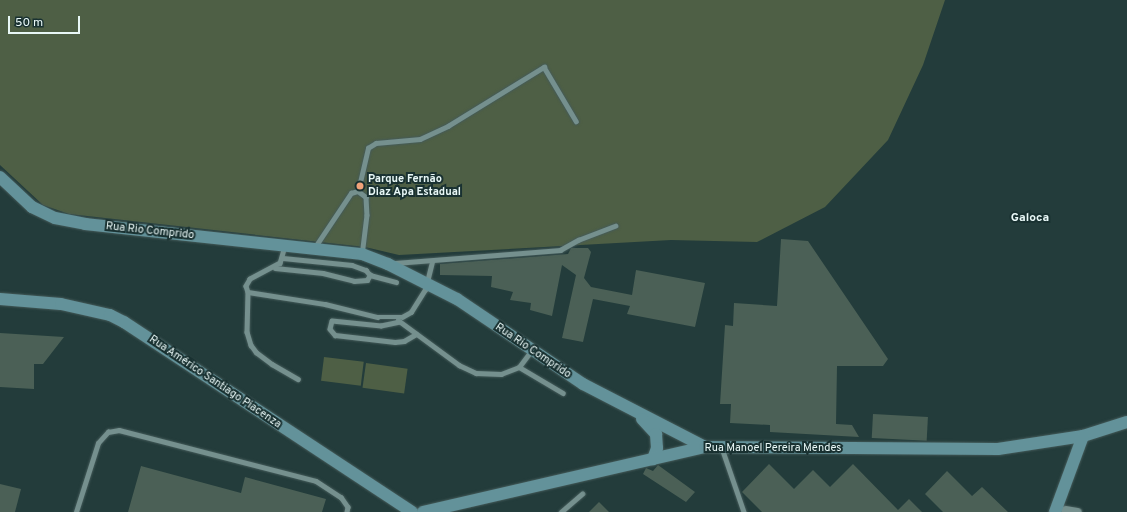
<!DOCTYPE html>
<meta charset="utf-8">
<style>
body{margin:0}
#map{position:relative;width:1127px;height:512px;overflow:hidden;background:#233c3b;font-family:Overpass,sans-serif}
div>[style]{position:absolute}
.green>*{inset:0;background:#4e5f45;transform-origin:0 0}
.building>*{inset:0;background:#4b6056;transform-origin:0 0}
.roads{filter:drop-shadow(0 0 1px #445a59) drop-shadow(0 0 1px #445a59)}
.lane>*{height:4.5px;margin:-2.25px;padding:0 2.25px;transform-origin:2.25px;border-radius:2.25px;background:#75908e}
.street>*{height:9px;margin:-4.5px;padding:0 4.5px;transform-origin:4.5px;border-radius:4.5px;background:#75908e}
.secondary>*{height:12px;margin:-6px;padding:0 6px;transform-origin:6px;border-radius:6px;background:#63929a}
.dots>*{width:11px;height:11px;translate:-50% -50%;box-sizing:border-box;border:2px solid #193131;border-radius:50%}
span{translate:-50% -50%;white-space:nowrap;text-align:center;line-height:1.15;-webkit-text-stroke:4px #193131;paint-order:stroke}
.poi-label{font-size:11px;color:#e9f8f7;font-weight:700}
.left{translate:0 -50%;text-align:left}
.street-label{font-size:11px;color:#e9f8f7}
.neighbourhood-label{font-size:12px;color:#e9f8f7;font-weight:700}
.scale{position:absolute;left:8px;top:16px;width:72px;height:18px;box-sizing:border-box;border:2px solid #e9f8f7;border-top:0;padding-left:5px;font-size:12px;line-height:14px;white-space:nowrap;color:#e9f8f7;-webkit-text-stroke:3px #193131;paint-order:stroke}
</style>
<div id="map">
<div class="green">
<i style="clip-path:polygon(0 0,945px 0,923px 65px,888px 140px,825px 207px,757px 242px,671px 240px,399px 255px,365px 247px,69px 214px,43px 205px,0 165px)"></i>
<i style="left:324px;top:357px;width:40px;height:24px;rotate:7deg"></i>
<i style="left:366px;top:363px;width:42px;height:25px;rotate:8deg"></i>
</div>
<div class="building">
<i style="clip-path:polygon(781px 239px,808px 241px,888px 359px,883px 366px,837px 366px,836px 424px,852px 425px,859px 437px,770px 432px,770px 425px,730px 423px,731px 404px,720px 404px,725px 325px,733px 326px,734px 303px,777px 306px)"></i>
<i style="clip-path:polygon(571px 248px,588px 248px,591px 252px,584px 278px,591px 287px,632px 295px,636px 270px,705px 283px,695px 327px,627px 314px,630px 306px,593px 299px,583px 342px,562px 338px,576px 275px,562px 265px,552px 316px,530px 310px,531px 303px,510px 300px,513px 292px,491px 287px,492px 276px,440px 275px,440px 264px,568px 254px)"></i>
<i style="clip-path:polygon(0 333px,64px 337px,43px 364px,34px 364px,34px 389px,0 387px)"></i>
<i style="left:873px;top:414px;width:55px;height:24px;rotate:3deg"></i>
<i style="clip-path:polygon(769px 464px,794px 489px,813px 470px,830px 487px,853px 464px,898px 510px,909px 499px,922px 512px,762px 512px,742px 492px)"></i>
<i style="clip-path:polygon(658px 465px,695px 492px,686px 502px,643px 474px,646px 468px,653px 471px)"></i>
<i style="clip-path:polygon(141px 466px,241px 493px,245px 477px,326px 499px,322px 512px,128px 512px)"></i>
<i style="clip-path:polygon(947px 471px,972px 496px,982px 487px,1008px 512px,943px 512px,925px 494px)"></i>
<i style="clip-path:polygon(0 484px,21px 489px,15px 512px,0 512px)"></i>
<i style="clip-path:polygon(599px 502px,609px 512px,589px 512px)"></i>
</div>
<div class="roads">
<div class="lane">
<i style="left:358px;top:191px;width:44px;rotate:-76.9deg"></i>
<i style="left:368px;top:148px;width:9px;rotate:-32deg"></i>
<i style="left:376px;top:143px;width:44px;rotate:-5.2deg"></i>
<i style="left:420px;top:139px;width:31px;rotate:-25deg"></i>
<i style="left:448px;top:126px;width:113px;rotate:-31.6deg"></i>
<i style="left:544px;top:67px;width:63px;rotate:59.3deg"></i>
<i style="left:285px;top:246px;width:18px;rotate:106deg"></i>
<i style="left:280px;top:263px;width:34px;rotate:152deg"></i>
<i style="left:250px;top:279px;width:8px;rotate:120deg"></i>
<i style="left:246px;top:286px;width:6px;rotate:72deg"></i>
<i style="left:248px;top:292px;width:78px;rotate:8.9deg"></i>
<i style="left:325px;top:304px;width:54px;rotate:14deg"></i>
<i style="left:377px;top:317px;width:25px"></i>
<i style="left:402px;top:317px;width:10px;rotate:-29deg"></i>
<i style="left:411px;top:312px;width:26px;rotate:-58deg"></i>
<i style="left:425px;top:290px;width:29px;rotate:-76deg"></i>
<i style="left:315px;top:247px;width:65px;rotate:-56.3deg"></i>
<i style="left:351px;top:193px;width:7px;rotate:-16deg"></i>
<i style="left:358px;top:191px;width:10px;rotate:37deg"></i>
<i style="left:366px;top:197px;width:18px;rotate:87deg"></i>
<i style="left:367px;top:215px;width:38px;rotate:97deg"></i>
<i style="left:283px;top:258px;width:69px;rotate:5.8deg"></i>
<i style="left:352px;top:265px;width:15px;rotate:20deg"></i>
<i style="left:366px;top:270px;width:6px;rotate:51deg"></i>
<i style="left:395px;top:263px;width:166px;rotate:-4.5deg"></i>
<i style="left:560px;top:250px;width:21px;rotate:-29deg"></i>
<i style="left:578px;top:240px;width:40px;rotate:-21deg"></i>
<i style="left:275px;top:268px;width:48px;rotate:5.9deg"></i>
<i style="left:323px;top:273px;width:32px;rotate:14deg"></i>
<i style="left:354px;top:281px;width:13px;rotate:-4deg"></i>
<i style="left:367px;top:280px;width:6px;rotate:-59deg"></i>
<i style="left:370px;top:275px;width:27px;rotate:15deg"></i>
<i style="left:248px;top:292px;width:40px;rotate:91.4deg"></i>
<i style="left:247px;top:332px;width:14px;rotate:73deg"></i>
<i style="left:251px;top:345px;width:9px;rotate:54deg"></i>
<i style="left:256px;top:352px;width:20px;rotate:37deg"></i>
<i style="left:272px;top:364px;width:30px;rotate:30deg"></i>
<i style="left:398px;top:320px;width:76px;rotate:36.4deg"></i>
<i style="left:459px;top:365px;width:19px;rotate:25deg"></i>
<i style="left:476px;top:373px;width:25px;rotate:2deg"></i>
<i style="left:501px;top:374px;width:19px;rotate:-21deg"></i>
<i style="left:519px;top:367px;width:21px;rotate:-53deg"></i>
<i style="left:400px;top:322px;width:19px;rotate:168deg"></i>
<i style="left:381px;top:326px;width:49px;rotate:-174.2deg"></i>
<i style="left:332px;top:321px;width:8px;rotate:104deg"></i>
<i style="left:330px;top:329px;width:8px;rotate:50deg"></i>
<i style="left:335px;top:335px;width:60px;rotate:6.7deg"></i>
<i style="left:395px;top:342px;width:9px;rotate:-6deg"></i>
<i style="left:404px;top:341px;width:14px;rotate:-30deg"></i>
<i style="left:519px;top:367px;width:51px;rotate:30.6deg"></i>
<i style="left:722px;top:448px;width:68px;rotate:71deg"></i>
<i style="left:76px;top:512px;width:72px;rotate:-72.3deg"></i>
<i style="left:98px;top:443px;width:15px;rotate:-48deg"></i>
<i style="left:108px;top:432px;width:11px;rotate:-10deg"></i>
<i style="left:119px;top:430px;width:203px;rotate:14.5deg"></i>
<i style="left:316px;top:481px;width:30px;rotate:33deg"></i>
<i style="left:341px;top:497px;width:12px;rotate:55deg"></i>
<i style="left:348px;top:507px;width:5px;rotate:101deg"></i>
<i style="left:561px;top:512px;width:28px;rotate:-41deg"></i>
</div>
<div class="street">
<i style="left:1065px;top:510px;width:12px;rotate:9deg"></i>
</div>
<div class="secondary">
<i style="left:0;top:177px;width:44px;rotate:43.2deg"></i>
<i style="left:32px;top:207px;width:25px;rotate:26deg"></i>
<i style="left:55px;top:218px;width:31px;rotate:11deg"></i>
<i style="left:85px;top:224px;width:279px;rotate:6.2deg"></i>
<i style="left:362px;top:254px;width:28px;rotate:21deg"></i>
<i style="left:388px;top:264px;width:77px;rotate:26.9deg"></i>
<i style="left:457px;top:299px;width:152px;rotate:34deg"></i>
<i style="left:583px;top:384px;width:137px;rotate:27.3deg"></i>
<i style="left:0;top:299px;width:61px;rotate:4.7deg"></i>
<i style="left:61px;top:304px;width:50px;rotate:12.7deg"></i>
<i style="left:110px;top:315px;width:16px;rotate:27deg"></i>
<i style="left:124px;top:322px;width:345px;rotate:33.4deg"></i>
<i style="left:642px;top:419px;width:21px;rotate:47deg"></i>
<i style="left:656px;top:434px;width:14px;rotate:86deg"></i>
<i style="left:657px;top:448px;width:12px;rotate:110deg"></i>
<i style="left:423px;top:512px;width:289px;rotate:-13deg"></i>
<i style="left:705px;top:447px;width:293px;rotate:0.4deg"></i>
<i style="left:998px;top:449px;width:86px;rotate:-8.7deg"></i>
<i style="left:1083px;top:436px;width:46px;rotate:-17.7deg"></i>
<i style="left:1055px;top:512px;width:81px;rotate:-69.8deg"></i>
</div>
</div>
<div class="dots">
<i style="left:360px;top:186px;background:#f0a279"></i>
</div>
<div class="poi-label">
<span class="left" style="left:368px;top:186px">Parque Fernão<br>Diaz Apa Estadual</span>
</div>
<div class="street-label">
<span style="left:150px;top:231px;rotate:6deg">Rua Rio Comprido</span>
<span style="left:533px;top:351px;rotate:34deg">Rua Rio Comprido</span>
<span style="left:215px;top:382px;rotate:34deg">Rua Américo Santiago Piacenza</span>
<span style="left:773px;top:448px">Rua Manoel Pereira Mendes</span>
</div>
<div class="neighbourhood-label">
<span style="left:1030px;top:219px">Galoca</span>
</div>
<div class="scale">50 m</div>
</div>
